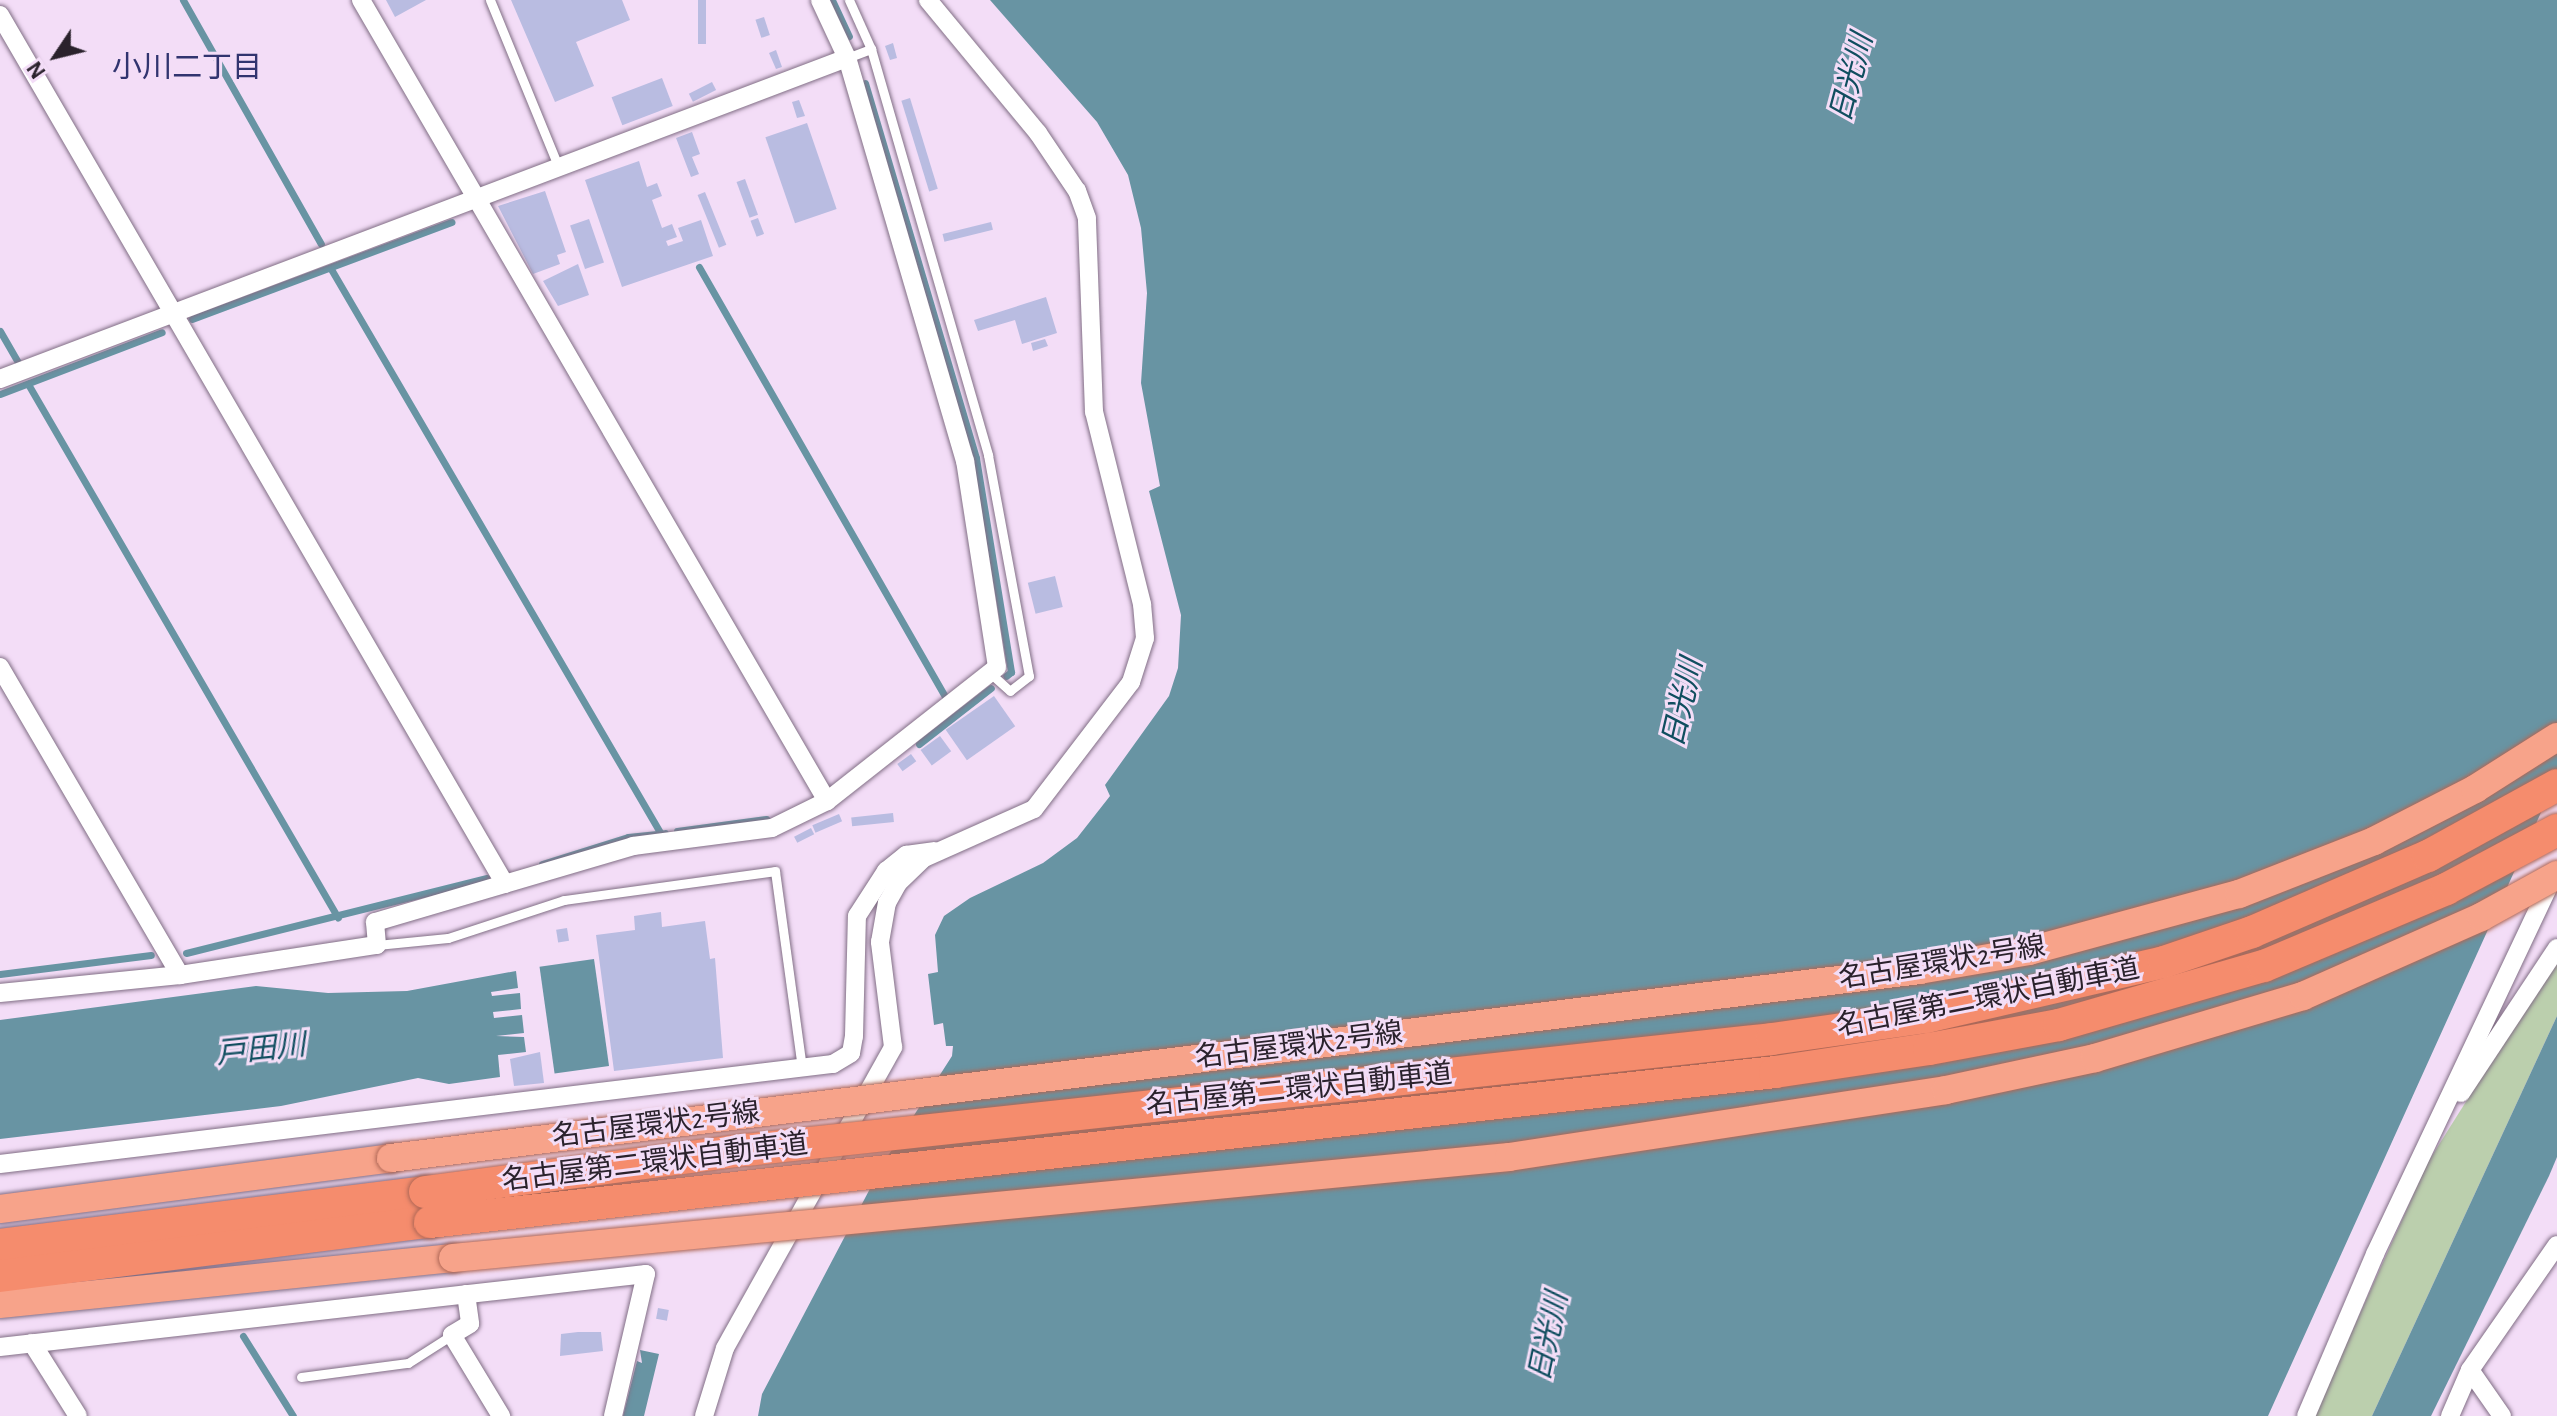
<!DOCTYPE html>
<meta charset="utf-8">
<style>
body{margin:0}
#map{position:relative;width:2557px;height:1416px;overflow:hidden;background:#f3ddf7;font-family:"Alegreya Sans","Noto Sans JP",sans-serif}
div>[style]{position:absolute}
.green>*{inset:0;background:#bbcfad}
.water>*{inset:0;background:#6894a3;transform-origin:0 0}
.stream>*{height:7px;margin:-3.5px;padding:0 3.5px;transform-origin:3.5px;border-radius:3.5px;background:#6894a3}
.building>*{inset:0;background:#b9bce1;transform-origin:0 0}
.roads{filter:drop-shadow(0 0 2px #816e85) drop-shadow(0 0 2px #816e85)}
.service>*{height:9px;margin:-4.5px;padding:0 4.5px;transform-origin:4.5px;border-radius:4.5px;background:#fff}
.minor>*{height:18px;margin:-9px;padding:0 9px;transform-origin:9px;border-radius:9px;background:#fff}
.trunk>*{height:28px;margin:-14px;padding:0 14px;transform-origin:14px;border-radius:14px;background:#f7a38a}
.motorway>*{height:32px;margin:-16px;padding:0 16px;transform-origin:16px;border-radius:16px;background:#f58c6d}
.bridges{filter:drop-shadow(0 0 2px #ae6756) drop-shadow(0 0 2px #ae6756)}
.trunk-bridge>*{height:28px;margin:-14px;padding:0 14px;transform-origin:14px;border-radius:14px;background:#f7a38a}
.motorway-bridge>*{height:32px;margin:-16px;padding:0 16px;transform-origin:16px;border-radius:16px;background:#f58c6d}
span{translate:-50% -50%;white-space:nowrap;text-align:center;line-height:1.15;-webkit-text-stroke:6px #f3ddf7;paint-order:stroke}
.street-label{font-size:28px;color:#2a222c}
.neighbourhood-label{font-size:30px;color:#31346f}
.water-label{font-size:30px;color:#104e5f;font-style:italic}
.north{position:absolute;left:16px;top:16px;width:80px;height:80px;-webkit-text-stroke:6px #f3ddf7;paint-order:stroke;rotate:235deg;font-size:22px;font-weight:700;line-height:32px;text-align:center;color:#2a222c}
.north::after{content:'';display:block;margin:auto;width:28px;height:36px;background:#2a222c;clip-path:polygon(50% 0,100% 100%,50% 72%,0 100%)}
</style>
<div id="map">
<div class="green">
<i style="clip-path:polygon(2557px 957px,2557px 1016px,2372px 1416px,2314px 1416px,2428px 1162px)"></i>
</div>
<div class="water">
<i style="clip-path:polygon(990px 0,2557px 0,2557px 777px,2268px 1416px,758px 1416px,762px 1394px,884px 1162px,952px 1056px,953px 1046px,946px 1046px,943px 1023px,934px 1025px,928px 974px,938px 972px,935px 935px,944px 916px,970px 898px,1043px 863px,1077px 838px,1110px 796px,1105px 785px,1169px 696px,1178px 668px,1181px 615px,1149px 491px,1160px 486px,1141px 383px,1147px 293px,1141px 228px,1128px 175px,1097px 122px)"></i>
<i style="left:594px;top:959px;width:108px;height:55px;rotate:82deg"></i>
<i style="clip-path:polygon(516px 971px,518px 988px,491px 992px,492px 996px,520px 993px,521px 1009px,493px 1012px,494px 1018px,522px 1015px,524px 1033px,496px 1036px,524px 1037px,526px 1052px,498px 1055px,500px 1077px,449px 1084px,418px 1078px,281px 1106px,0 1139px,0 1020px,256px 986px,328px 993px,407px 991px)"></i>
<i style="clip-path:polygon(2557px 1016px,2557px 1157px,2549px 1176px,2431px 1416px,2372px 1416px)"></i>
<i style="clip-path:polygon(640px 1350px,659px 1354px,644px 1416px,623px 1416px,637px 1361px,642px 1363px)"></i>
</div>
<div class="stream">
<i style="left:183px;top:0;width:280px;rotate:60.5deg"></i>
<i style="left:832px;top:0;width:40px;rotate:65deg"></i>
<i style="left:865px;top:83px;width:391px;rotate:73.5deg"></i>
<i style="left:976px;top:458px;width:217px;rotate:80.7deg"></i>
<i style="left:1011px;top:672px;width:6px;rotate:141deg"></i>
<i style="left:699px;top:267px;width:495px;rotate:60.2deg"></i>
<i style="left:331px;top:269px;width:654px;rotate:59.71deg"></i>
<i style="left:192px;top:319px;width:277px;rotate:-20.5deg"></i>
<i style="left:0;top:331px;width:36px;rotate:60deg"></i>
<i style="left:28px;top:384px;width:617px;rotate:59.86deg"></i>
<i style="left:0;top:394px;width:173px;rotate:-20.9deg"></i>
<i style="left:919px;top:744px;width:91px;rotate:-37.9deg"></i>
<i style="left:677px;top:831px;width:90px;rotate:-7.7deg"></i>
<i style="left:542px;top:864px;width:90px;rotate:-17.4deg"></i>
<i style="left:628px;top:837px;width:37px;rotate:-6deg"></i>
<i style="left:186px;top:953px;width:310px;rotate:-14deg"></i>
<i style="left:0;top:974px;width:152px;rotate:-7.2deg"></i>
<i style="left:243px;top:1336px;width:94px;rotate:58deg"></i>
</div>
<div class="building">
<i style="clip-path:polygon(386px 0,426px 0,395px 17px)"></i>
<i style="clip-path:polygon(511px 0,622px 0,630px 20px,576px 42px,594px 86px,555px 102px)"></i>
<i style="left:698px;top:0;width:8px;height:44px"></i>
<i style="left:764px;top:17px;width:19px;height:9px;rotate:72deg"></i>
<i style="clip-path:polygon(893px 43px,897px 58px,890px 60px,885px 46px)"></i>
<i style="clip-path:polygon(776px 50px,782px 67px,776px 69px,769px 53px)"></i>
<i style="left:662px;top:78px;width:30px;height:54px;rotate:69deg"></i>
<i style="left:712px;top:82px;width:9px;height:26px;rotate:63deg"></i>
<i style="left:910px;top:98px;width:95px;height:9px;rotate:73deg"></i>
<i style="clip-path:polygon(799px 100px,805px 116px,797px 118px,792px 102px)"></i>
<i style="left:807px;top:123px;width:91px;height:44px;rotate:71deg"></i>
<i style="clip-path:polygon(692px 132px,700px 154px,692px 157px,699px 174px,691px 177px,676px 138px)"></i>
<i style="clip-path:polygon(639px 161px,647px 187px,657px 183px,662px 196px,652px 200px,662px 228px,672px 224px,677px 237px,666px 241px,668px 246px,683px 241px,678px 228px,701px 220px,713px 256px,622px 287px,585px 180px)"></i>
<i style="left:745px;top:179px;width:38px;height:9px;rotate:70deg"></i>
<i style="clip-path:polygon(545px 191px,566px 252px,557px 255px,560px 264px,533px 274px,498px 206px)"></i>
<i style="left:705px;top:192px;width:57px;height:8px;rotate:68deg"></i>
<i style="left:758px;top:218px;width:17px;height:8px;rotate:69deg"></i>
<i style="left:589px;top:219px;width:46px;height:20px;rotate:71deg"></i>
<i style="left:991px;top:222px;width:8px;height:50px;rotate:76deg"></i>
<i style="clip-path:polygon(578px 264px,589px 295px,558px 306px,543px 281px)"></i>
<i style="clip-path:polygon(1046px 297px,1057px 333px,1022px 344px,1015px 320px,978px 331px,974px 320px)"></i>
<i style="clip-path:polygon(1045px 339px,1048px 346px,1033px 351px,1031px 343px)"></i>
<i style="left:1055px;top:576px;width:32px;height:28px;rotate:76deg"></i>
<i style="left:994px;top:696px;width:37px;height:59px;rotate:55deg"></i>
<i style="left:940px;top:736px;width:19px;height:24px;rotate:54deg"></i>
<i style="left:911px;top:754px;width:9px;height:17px;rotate:54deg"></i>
<i style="left:893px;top:813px;width:9px;height:42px;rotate:84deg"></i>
<i style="left:839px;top:814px;width:8px;height:29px;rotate:67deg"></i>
<i style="left:811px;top:828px;width:7px;height:19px;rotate:63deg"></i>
<i style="clip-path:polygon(661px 912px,662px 927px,705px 921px,710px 959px,715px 958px,723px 1058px,614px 1071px,596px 935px,635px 930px,634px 916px)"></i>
<i style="left:567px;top:928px;width:13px;height:11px;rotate:81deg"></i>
<i style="clip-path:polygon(540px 1052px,544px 1083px,514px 1086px,510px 1059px)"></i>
<i style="left:658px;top:1308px;width:11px;height:11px;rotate:10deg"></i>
<i style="clip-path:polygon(578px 1332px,601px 1332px,603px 1351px,560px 1356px,561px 1334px)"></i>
</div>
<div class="roads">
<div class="service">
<i style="left:490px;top:0;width:179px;rotate:67.7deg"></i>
<i style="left:849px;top:0;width:54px;rotate:65.8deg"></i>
<i style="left:871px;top:49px;width:423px;rotate:73.9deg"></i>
<i style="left:988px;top:455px;width:225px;rotate:79.5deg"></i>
<i style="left:1029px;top:676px;width:24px;rotate:142deg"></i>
<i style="left:1010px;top:691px;width:27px;rotate:-138deg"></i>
<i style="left:847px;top:58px;width:26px;rotate:-21deg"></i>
<i style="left:377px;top:945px;width:71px;rotate:-5.6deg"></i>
<i style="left:448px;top:938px;width:122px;rotate:-18.1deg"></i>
<i style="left:564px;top:900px;width:213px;rotate:-7.8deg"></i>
<i style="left:775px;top:871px;width:199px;rotate:82.2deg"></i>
<i style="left:301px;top:1377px;width:108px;rotate:-7.5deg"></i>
<i style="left:408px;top:1363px;width:52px;rotate:-32.5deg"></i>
</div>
<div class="minor">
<i style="left:361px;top:0;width:927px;rotate:59.81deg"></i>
<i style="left:827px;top:801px;width:216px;rotate:-38.2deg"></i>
<i style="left:997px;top:667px;width:208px;rotate:-98.8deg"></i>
<i style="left:965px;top:461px;width:420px;rotate:-106.3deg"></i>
<i style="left:847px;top:58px;width:64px;rotate:-115deg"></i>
<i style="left:0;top:15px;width:1005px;rotate:59.84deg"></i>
<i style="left:0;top:379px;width:906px;rotate:-20.76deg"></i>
<i style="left:0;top:667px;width:357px;rotate:59.7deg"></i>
<i style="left:0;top:993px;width:181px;rotate:-5.7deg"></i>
<i style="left:180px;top:975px;width:199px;rotate:-8.7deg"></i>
<i style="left:377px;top:945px;width:23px;rotate:-95deg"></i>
<i style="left:375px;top:922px;width:269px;rotate:-16.4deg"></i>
<i style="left:633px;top:846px;width:140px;rotate:-7.4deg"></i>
<i style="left:772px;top:828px;width:61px;rotate:-26.1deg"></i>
<i style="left:2461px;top:1093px;width:174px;rotate:-56.5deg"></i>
<i style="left:0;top:1164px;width:839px;rotate:-6.85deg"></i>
<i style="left:833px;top:1064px;width:21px;rotate:-31deg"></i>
<i style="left:851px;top:1053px;width:17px;rotate:-80deg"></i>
<i style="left:854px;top:1036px;width:120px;rotate:-88.6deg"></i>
<i style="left:857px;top:916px;width:54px;rotate:-57.2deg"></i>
<i style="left:886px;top:871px;width:26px;rotate:-39deg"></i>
<i style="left:906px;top:855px;width:28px;rotate:-8deg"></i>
<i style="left:466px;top:1294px;width:30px;rotate:82deg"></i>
<i style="left:470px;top:1324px;width:21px;rotate:149deg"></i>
<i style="left:452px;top:1335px;width:95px;rotate:58.8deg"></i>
<i style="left:32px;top:1343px;width:86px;rotate:57.8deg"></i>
<i style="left:0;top:1347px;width:650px;rotate:-6.45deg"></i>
<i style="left:646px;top:1274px;width:146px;rotate:103.1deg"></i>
<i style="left:2470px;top:1370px;width:56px;rotate:55.2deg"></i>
<i style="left:704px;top:1416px;width:71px;rotate:-72.8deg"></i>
<i style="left:725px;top:1348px;width:345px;rotate:-60.8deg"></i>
<i style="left:893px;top:1047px;width:106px;rotate:-97.1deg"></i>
<i style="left:880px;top:942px;width:40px;rotate:-80deg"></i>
<i style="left:887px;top:903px;width:23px;rotate:-61deg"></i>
<i style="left:898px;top:883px;width:36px;rotate:-44deg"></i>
<i style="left:924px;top:858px;width:120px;rotate:-24deg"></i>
<i style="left:1034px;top:809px;width:160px;rotate:-52.6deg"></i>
<i style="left:1131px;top:682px;width:46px;rotate:-72.3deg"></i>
<i style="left:1145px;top:638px;width:34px;rotate:-95deg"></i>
<i style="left:1142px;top:604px;width:198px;rotate:-104deg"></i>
<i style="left:1094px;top:412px;width:194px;rotate:-92.1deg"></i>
<i style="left:1087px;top:218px;width:29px;rotate:-110deg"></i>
<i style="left:1077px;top:191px;width:70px;rotate:-123.9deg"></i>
<i style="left:1038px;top:133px;width:173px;rotate:-129.6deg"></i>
<i style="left:2306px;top:1416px;width:176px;rotate:-66.9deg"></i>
<i style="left:2375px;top:1254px;width:417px;rotate:-64.7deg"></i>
<i style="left:2450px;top:1416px;width:50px;rotate:-66.5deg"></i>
<i style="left:2470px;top:1370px;width:152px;rotate:-55.2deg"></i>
</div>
<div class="trunk">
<i style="left:0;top:1209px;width:394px;rotate:-7.4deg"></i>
<i style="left:0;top:1304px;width:455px;rotate:-5.8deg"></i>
</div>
<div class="motorway">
<i style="left:0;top:1245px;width:428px;rotate:-7.1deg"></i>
<i style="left:0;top:1276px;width:433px;rotate:-7.2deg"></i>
</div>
</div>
<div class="bridges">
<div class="trunk-bridge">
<i style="left:391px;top:1158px;width:1540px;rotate:-7.01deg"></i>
<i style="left:1919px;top:970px;width:112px;rotate:-9.8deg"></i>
<i style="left:2029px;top:951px;width:218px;rotate:-15.2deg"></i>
<i style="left:2239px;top:894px;width:145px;rotate:-21.4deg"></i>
<i style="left:2374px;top:841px;width:114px;rotate:-27.2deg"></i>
<i style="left:2475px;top:789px;width:97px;rotate:-32.4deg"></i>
<i style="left:453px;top:1258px;width:1061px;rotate:-5.46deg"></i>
<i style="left:1509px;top:1157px;width:442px;rotate:-8.7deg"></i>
<i style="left:1946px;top:1090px;width:152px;rotate:-12.1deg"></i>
<i style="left:2095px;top:1058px;width:217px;rotate:-16.6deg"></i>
<i style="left:2303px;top:996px;width:195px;rotate:-23.9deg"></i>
<i style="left:2481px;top:917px;width:87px;rotate:-28.9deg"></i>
</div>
<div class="motorway-bridge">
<i style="left:425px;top:1192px;width:324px;rotate:-7.5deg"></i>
<i style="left:746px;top:1150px;width:1032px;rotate:-6.17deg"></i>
<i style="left:1772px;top:1039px;width:156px;rotate:-8.1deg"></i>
<i style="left:1926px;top:1017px;width:244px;rotate:-13deg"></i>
<i style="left:2164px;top:962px;width:93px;rotate:-18.8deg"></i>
<i style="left:2252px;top:932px;width:192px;rotate:-23.4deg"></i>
<i style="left:2428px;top:856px;width:147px;rotate:-28.8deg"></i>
<i style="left:430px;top:1222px;width:1353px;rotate:-6.36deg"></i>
<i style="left:1775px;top:1072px;width:156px;rotate:-8.5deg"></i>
<i style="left:1929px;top:1049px;width:132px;rotate:-10.5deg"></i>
<i style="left:2059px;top:1025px;width:213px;rotate:-16.1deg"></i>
<i style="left:2264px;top:966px;width:198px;rotate:-22.9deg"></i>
<i style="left:2446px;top:889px;width:126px;rotate:-28deg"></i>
</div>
</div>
<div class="street-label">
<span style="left:1942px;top:963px;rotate:-9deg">名古屋環状2号線</span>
<span style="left:1988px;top:998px;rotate:-11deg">名古屋第二環状自動車道</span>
<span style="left:1299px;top:1046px;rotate:-7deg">名古屋環状2号線</span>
<span style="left:1299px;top:1090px;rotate:-6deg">名古屋第二環状自動車道</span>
<span style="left:656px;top:1125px;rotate:-7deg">名古屋環状2号線</span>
<span style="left:655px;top:1163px;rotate:-7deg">名古屋第二環状自動車道</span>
</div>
<div class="neighbourhood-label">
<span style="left:187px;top:68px">小川二丁目</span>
</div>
<div class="water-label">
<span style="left:1852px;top:78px;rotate:-75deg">日光川</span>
<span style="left:1683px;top:703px;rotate:-77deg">日光川</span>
<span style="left:261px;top:1050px;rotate:-6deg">戸田川</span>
<span style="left:1549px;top:1337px;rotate:-78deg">日光川</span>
</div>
<div class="north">N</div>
</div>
